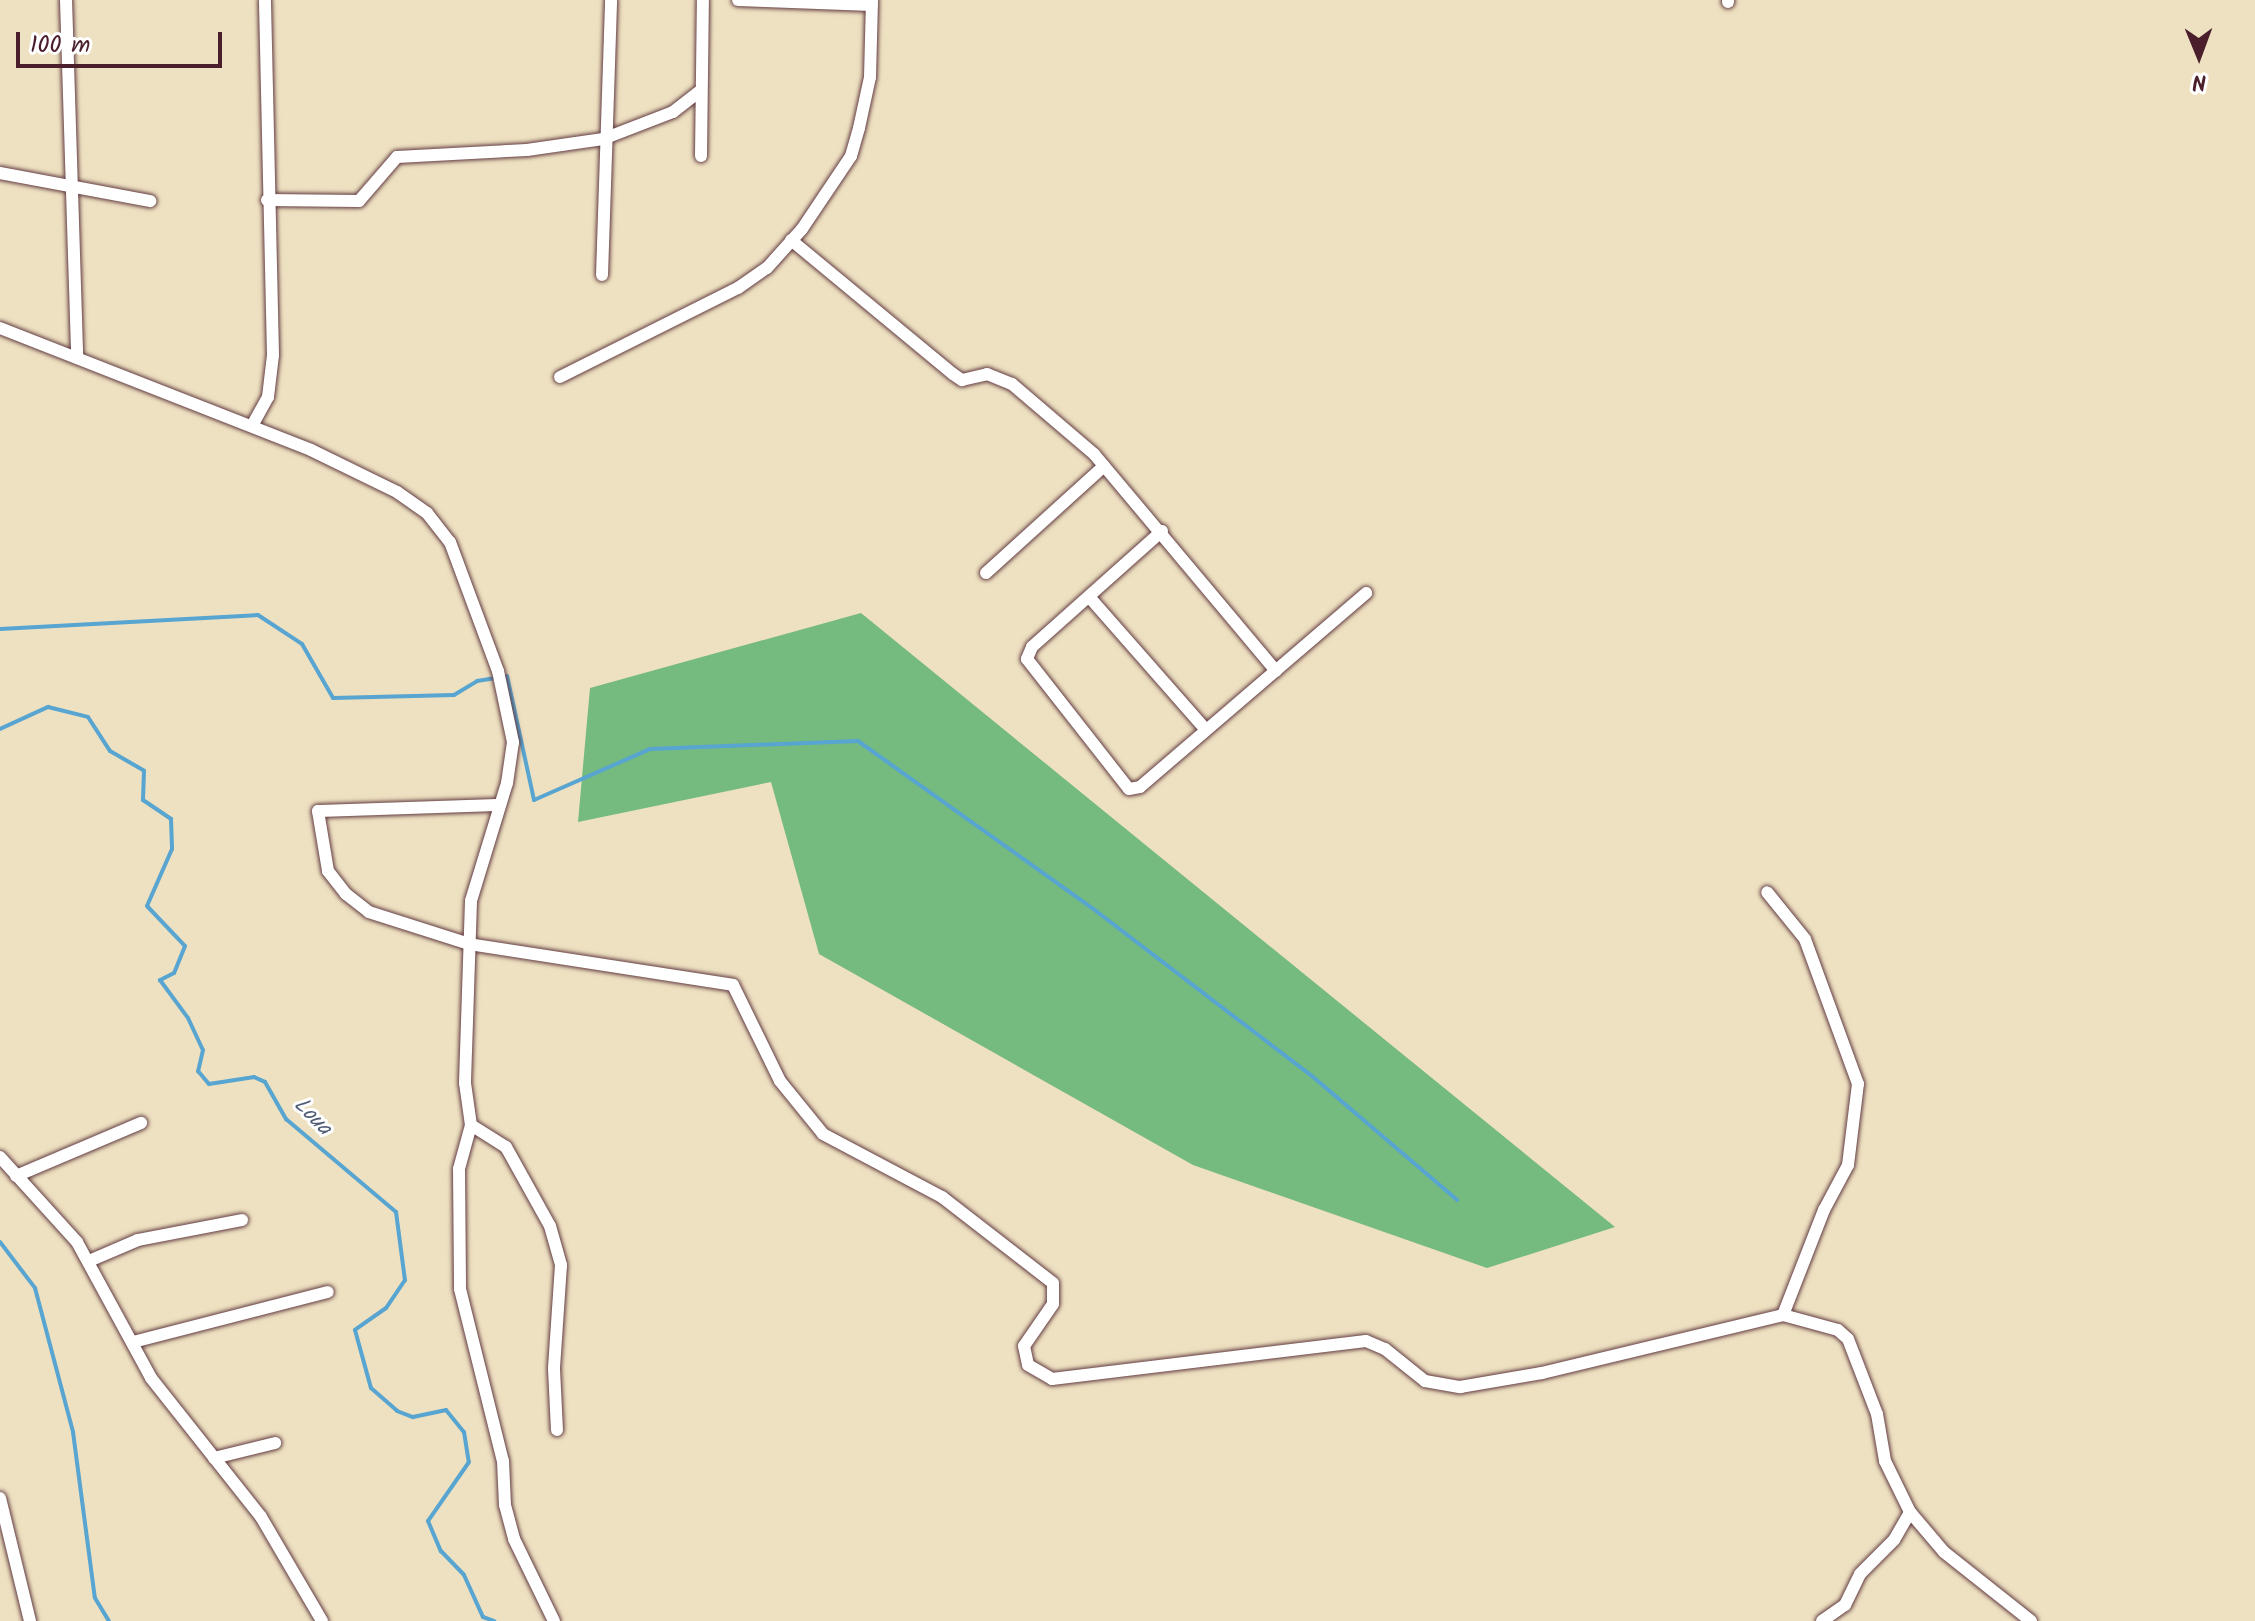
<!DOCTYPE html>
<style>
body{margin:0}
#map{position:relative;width:2255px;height:1621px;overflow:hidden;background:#eee1c1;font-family:Kalam,sans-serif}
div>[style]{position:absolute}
.forest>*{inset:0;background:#75ba7e}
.stream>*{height:4px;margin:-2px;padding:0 2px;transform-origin:2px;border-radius:2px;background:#57a5d0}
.roads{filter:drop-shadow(0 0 2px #633c42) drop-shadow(0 0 2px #633c42)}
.street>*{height:12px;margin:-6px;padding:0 6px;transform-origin:6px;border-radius:6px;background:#fff}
span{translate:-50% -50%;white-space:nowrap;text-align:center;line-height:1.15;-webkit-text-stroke:6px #fff;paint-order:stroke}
.water-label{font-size:22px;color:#505b75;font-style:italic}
.north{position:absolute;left:2159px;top:16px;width:80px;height:80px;-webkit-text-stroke:6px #fff;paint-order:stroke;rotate:179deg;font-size:22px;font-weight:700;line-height:32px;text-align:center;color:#4a1f2b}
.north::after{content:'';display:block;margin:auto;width:28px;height:36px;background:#4a1f2b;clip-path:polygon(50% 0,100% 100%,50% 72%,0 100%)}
.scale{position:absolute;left:16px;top:32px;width:206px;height:36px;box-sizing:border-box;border:4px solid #4a1f2b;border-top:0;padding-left:10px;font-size:24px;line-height:28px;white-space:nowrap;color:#4a1f2b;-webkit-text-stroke:6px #fff;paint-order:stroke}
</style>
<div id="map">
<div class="forest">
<i style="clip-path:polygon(861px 613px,1148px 847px,1615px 1227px,1487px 1268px,1193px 1165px,819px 954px,771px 782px,578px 822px,590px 688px)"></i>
</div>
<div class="stream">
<i style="left:0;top:629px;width:258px;rotate:-3.1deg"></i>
<i style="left:258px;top:615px;width:53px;rotate:33.4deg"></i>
<i style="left:302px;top:644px;width:62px;rotate:60.1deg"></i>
<i style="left:333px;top:698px;width:121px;rotate:-1.4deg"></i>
<i style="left:454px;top:695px;width:27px;rotate:-31deg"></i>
<i style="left:477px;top:681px;width:30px;rotate:-9deg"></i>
<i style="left:507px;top:676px;width:127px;rotate:77.7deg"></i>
<i style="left:534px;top:800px;width:127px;rotate:-23.7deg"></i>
<i style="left:650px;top:749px;width:208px;rotate:-2.2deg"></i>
<i style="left:858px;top:741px;width:292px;rotate:35.5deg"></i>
<i style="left:1096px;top:911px;width:272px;rotate:37.4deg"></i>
<i style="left:1312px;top:1076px;width:191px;rotate:40.5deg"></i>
<i style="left:0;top:729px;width:53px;rotate:-24.6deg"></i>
<i style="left:48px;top:707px;width:41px;rotate:14deg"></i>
<i style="left:88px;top:717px;width:40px;rotate:57.1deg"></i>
<i style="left:110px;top:751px;width:39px;rotate:30deg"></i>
<i style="left:144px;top:771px;width:29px;rotate:92deg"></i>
<i style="left:143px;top:800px;width:34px;rotate:34deg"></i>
<i style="left:171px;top:819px;width:30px;rotate:88deg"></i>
<i style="left:172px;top:849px;width:62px;rotate:113.7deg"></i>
<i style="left:147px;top:906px;width:55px;rotate:46.5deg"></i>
<i style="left:185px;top:946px;width:29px;rotate:112deg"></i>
<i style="left:174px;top:973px;width:16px;rotate:153deg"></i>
<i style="left:160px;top:980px;width:47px;rotate:53.6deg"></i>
<i style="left:188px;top:1018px;width:35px;rotate:65deg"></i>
<i style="left:203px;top:1050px;width:22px;rotate:103deg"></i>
<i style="left:198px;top:1071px;width:17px;rotate:50deg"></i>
<i style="left:209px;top:1084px;width:46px;rotate:-8.8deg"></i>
<i style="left:254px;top:1077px;width:12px;rotate:24deg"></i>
<i style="left:265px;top:1082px;width:43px;rotate:60.4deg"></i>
<i style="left:286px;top:1119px;width:144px;rotate:40.2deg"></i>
<i style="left:396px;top:1212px;width:69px;rotate:82.5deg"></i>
<i style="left:405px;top:1280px;width:34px;rotate:124deg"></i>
<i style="left:386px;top:1308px;width:38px;rotate:145deg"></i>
<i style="left:355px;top:1330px;width:60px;rotate:74.6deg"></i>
<i style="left:371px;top:1388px;width:35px;rotate:41deg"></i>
<i style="left:397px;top:1411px;width:17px;rotate:21deg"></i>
<i style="left:413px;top:1417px;width:34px;rotate:-12deg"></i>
<i style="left:446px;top:1410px;width:28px;rotate:51deg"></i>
<i style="left:464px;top:1432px;width:30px;rotate:81deg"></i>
<i style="left:469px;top:1462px;width:72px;rotate:124.8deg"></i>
<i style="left:428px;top:1521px;width:33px;rotate:67deg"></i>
<i style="left:441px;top:1551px;width:33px;rotate:46deg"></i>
<i style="left:464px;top:1575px;width:46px;rotate:65.7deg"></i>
<i style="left:483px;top:1617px;width:12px;rotate:20deg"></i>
<i style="left:0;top:1242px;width:58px;rotate:52.7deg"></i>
<i style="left:35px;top:1288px;width:149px;rotate:75.2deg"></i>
<i style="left:73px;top:1432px;width:167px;rotate:82.5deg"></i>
<i style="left:95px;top:1598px;width:27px;rotate:59deg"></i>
</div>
<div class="roads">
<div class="street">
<i style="left:66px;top:0;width:358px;rotate:88.2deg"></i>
<i style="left:738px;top:0;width:134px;rotate:2.1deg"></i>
<i style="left:1728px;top:2px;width:2px;rotate:-90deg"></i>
<i style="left:701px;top:156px;width:156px;rotate:-89.3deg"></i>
<i style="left:0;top:173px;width:153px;rotate:10.6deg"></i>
<i style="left:267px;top:200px;width:92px;rotate:0.6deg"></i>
<i style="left:359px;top:201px;width:58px;rotate:-49.2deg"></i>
<i style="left:397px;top:157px;width:130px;rotate:-3.1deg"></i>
<i style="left:527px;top:150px;width:77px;rotate:-8.2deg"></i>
<i style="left:603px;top:139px;width:75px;rotate:-21.1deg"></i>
<i style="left:673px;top:112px;width:33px;rotate:-38deg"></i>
<i style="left:791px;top:240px;width:210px;rotate:39.6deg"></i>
<i style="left:953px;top:374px;width:11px;rotate:34deg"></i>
<i style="left:962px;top:380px;width:26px;rotate:-13deg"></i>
<i style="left:987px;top:374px;width:27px;rotate:22deg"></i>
<i style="left:1012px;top:384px;width:108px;rotate:40.5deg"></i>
<i style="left:1094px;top:454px;width:283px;rotate:50deg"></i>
<i style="left:602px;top:275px;width:275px;rotate:-88.1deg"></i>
<i style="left:0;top:328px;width:334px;rotate:21.4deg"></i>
<i style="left:311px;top:450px;width:96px;rotate:26deg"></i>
<i style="left:397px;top:492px;width:37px;rotate:35deg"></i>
<i style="left:427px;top:513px;width:37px;rotate:52deg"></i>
<i style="left:450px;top:542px;width:138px;rotate:69.6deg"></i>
<i style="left:498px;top:671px;width:73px;rotate:78.1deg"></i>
<i style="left:513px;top:742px;width:41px;rotate:98.3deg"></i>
<i style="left:507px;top:783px;width:123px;rotate:107deg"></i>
<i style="left:471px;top:901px;width:182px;rotate:91.9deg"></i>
<i style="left:465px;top:1083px;width:42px;rotate:81.9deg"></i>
<i style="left:471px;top:1125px;width:46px;rotate:105.3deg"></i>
<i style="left:459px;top:1169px;width:120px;rotate:89.5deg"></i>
<i style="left:460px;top:1289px;width:177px;rotate:76deg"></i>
<i style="left:503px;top:1461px;width:44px;rotate:87.4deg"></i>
<i style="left:505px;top:1505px;width:35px;rotate:75deg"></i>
<i style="left:514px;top:1539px;width:91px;rotate:64deg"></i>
<i style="left:560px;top:377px;width:199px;rotate:-26.6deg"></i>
<i style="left:738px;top:288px;width:35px;rotate:-35deg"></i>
<i style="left:767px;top:268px;width:52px;rotate:-48.1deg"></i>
<i style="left:802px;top:229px;width:88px;rotate:-56.1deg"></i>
<i style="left:851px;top:156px;width:29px;rotate:-74deg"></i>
<i style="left:859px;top:128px;width:52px;rotate:-77.8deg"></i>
<i style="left:870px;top:77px;width:77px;rotate:-88.5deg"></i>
<i style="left:253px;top:424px;width:31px;rotate:-61deg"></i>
<i style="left:268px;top:397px;width:42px;rotate:-83.2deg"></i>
<i style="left:273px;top:355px;width:355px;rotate:-91.3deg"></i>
<i style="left:1162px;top:531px;width:174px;rotate:138.3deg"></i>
<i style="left:1032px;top:647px;width:13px;rotate:113deg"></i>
<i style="left:1027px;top:659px;width:165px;rotate:51.9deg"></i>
<i style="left:1129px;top:789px;width:11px;rotate:-10deg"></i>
<i style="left:1140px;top:787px;width:298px;rotate:-40.6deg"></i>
<i style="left:986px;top:573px;width:159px;rotate:-42.2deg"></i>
<i style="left:1091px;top:599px;width:174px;rotate:48.7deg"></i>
<i style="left:498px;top:805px;width:180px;rotate:178.1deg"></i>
<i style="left:318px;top:811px;width:61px;rotate:80.5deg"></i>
<i style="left:328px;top:871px;width:29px;rotate:52deg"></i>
<i style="left:346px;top:894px;width:29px;rotate:38deg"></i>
<i style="left:369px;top:912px;width:105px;rotate:17.7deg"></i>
<i style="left:469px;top:944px;width:267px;rotate:8.8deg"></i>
<i style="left:733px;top:985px;width:107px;rotate:63.9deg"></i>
<i style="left:780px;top:1081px;width:68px;rotate:50.9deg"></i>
<i style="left:823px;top:1134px;width:135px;rotate:27.9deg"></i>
<i style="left:942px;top:1197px;width:140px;rotate:37.8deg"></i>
<i style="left:1053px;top:1283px;width:21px;rotate:90deg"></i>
<i style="left:1053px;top:1304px;width:51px;rotate:124.6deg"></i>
<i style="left:1024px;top:1346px;width:19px;rotate:78deg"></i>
<i style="left:1028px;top:1365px;width:28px;rotate:30deg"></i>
<i style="left:1052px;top:1379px;width:316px;rotate:-6.9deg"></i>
<i style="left:1366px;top:1341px;width:21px;rotate:23deg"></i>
<i style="left:1385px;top:1349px;width:51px;rotate:38.7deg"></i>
<i style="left:1425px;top:1381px;width:36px;rotate:10deg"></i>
<i style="left:1460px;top:1387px;width:83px;rotate:-9.7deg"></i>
<i style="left:1542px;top:1373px;width:248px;rotate:-13.5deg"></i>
<i style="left:1783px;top:1315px;width:113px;rotate:-68.7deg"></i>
<i style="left:1824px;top:1210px;width:51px;rotate:-61.9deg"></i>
<i style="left:1848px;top:1165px;width:82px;rotate:-83deg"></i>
<i style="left:1858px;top:1084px;width:154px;rotate:-110.1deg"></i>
<i style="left:1805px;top:939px;width:60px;rotate:-129deg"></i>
<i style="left:471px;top:1125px;width:41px;rotate:32.2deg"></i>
<i style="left:506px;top:1147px;width:90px;rotate:60.9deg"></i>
<i style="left:550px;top:1226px;width:41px;rotate:74.2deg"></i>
<i style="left:561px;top:1265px;width:104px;rotate:93.9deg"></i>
<i style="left:554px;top:1369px;width:61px;rotate:87.2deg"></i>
<i style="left:0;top:1157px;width:115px;rotate:47.8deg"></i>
<i style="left:77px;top:1242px;width:155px;rotate:61.4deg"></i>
<i style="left:151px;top:1378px;width:177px;rotate:51.6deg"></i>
<i style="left:261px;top:1517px;width:121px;rotate:59.6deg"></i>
<i style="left:16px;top:1176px;width:136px;rotate:-23deg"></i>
<i style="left:89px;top:1261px;width:53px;rotate:-23.2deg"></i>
<i style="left:138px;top:1240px;width:106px;rotate:-10.9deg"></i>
<i style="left:1783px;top:1315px;width:57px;rotate:15.3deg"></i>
<i style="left:1838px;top:1330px;width:13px;rotate:42deg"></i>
<i style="left:1848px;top:1339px;width:80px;rotate:68.9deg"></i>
<i style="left:1877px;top:1414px;width:48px;rotate:80.3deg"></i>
<i style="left:1885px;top:1461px;width:57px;rotate:63.9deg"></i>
<i style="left:1910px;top:1512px;width:52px;rotate:49.6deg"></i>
<i style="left:1944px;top:1552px;width:111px;rotate:38.4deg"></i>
<i style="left:133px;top:1342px;width:201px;rotate:-14.4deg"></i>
<i style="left:214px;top:1458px;width:63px;rotate:-13.8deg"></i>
<i style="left:0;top:1498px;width:127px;rotate:76.3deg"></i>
<i style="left:1822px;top:1621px;width:28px;rotate:-35deg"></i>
<i style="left:1845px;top:1605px;width:34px;rotate:-64deg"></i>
<i style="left:1860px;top:1574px;width:48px;rotate:-45deg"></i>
<i style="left:1894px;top:1540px;width:32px;rotate:-60deg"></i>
</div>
</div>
<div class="water-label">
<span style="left:312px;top:1117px;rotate:45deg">Loua</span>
</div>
<div class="north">N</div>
<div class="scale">100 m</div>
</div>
